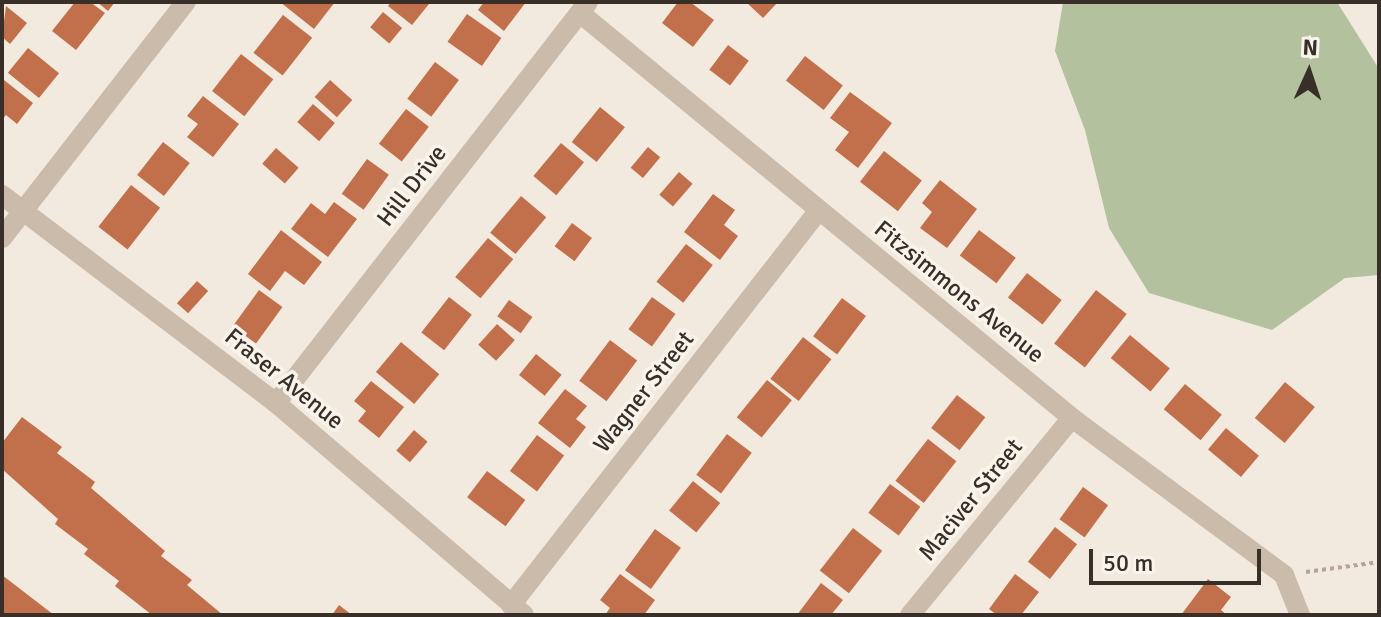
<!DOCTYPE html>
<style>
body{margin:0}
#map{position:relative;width:1381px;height:617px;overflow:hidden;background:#f2eade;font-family:Signika,sans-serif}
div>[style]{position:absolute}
.green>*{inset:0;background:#b3c19e}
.building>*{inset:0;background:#c2704c;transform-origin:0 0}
.path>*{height:4px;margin-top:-2px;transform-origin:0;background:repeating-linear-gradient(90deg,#b6a594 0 4px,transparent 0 8px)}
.street>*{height:20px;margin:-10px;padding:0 10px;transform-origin:10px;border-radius:10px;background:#cabbaa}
span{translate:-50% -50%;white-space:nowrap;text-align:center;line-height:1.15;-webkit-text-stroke:7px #f9f4eb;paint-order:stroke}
.street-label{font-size:24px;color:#382f29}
.frame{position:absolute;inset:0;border:4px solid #382f29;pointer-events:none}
.north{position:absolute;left:1269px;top:32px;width:80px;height:80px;-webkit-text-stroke:6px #f9f4eb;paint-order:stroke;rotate:3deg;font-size:22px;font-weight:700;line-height:32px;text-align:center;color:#382f29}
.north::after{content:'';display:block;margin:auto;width:28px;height:36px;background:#382f29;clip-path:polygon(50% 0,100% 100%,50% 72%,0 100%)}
.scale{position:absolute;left:1089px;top:549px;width:172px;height:36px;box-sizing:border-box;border:4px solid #382f29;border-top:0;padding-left:10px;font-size:24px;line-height:28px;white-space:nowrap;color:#382f29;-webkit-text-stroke:6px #f9f4eb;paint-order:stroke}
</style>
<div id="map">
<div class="green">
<i style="clip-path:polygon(1063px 2px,1337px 2px,1379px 69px,1379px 275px,1345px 278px,1272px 330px,1149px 293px,1109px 228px,1085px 130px,1055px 51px)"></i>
</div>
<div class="building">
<i style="clip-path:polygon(75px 2px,90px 2px,105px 13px,76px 50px,52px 31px)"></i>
<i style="clip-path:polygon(97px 2px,115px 2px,108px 11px)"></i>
<i style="clip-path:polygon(280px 2px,335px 2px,314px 29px)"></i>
<i style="clip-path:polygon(391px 2px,427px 2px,429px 4px,412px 25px,388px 6px)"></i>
<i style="clip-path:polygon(484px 2px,526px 2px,504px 31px,478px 10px)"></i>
<i style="clip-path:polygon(678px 2px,690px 2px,714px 20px,693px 47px,662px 23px)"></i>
<i style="clip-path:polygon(746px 2px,778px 2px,763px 18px)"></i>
<i style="clip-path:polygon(6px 6px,27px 23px,10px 44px,2px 37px)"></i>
<i style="left:383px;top:12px;width:25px;height:20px;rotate:40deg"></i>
<i style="left:467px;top:14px;width:42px;height:34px;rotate:35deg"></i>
<i style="left:283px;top:15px;width:37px;height:48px;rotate:38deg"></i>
<i style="left:728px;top:45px;width:26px;height:31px;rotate:37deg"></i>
<i style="left:28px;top:48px;width:40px;height:32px;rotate:39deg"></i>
<i style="left:241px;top:54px;width:41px;height:47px;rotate:38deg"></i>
<i style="left:805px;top:56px;width:48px;height:31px;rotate:38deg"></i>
<i style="left:435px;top:62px;width:30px;height:46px;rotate:37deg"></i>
<i style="clip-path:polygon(4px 80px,33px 103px,17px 124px,6px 115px,2px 120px)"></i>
<i style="left:330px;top:80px;width:30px;height:23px;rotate:42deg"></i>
<i style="clip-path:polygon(850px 92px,892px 123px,858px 168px,835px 150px,849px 132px,830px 118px)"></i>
<i style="clip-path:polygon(203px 96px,239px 124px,213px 157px,187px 137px,198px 124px,187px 116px)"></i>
<i style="left:313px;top:104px;width:29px;height:24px;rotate:41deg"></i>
<i style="left:600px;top:107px;width:32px;height:45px;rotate:39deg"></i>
<i style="left:406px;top:109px;width:29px;height:44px;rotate:38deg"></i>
<i style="left:163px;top:142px;width:34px;height:42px;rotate:38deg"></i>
<i style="left:561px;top:143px;width:30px;height:43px;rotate:40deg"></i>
<i style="left:648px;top:147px;width:16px;height:27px;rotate:40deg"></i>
<i style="left:276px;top:148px;width:30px;height:21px;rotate:41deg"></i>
<i style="left:884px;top:151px;width:48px;height:39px;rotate:38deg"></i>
<i style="left:367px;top:159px;width:27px;height:43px;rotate:36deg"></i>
<i style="left:679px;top:172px;width:18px;height:30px;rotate:41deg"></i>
<i style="clip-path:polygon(940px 180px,977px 209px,947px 248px,920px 228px,932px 212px,922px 203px)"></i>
<i style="left:131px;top:185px;width:37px;height:53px;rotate:38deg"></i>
<i style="clip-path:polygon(713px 194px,735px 210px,724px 225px,738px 236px,720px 260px,684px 232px)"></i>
<i style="left:521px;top:196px;width:33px;height:48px;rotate:40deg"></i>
<i style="clip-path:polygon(334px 202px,357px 219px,328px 257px,291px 229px,311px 203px,325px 214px)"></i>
<i style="left:572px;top:223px;width:25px;height:29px;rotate:37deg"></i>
<i style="clip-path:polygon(281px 230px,322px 262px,304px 285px,285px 271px,270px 291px,248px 274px)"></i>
<i style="left:979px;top:230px;width:46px;height:32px;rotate:37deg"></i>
<i style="left:488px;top:238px;width:33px;height:51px;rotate:40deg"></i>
<i style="left:686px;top:244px;width:34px;height:48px;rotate:38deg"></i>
<i style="left:1027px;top:273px;width:44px;height:31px;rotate:38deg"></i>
<i style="left:197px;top:281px;width:15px;height:30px;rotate:42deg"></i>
<i style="left:259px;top:290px;width:29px;height:45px;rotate:36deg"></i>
<i style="left:1096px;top:290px;width:39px;height:68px;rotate:38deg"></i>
<i style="left:449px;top:297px;width:29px;height:45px;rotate:38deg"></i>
<i style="left:652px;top:297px;width:29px;height:40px;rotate:36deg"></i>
<i style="left:842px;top:298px;width:30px;height:48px;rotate:37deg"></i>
<i style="left:509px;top:300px;width:29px;height:20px;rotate:36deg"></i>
<i style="left:497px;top:324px;width:24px;height:28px;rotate:42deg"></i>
<i style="left:1130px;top:335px;width:52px;height:30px;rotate:40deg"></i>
<i style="left:803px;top:337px;width:36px;height:53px;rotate:38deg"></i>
<i style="left:610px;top:340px;width:34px;height:51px;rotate:37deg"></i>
<i style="left:401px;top:342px;width:50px;height:39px;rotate:40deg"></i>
<i style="left:536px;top:354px;width:33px;height:27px;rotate:39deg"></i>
<i style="left:767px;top:380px;width:32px;height:48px;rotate:39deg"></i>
<i style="clip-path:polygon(371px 381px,404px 407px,379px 438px,358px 421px,366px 411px,354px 401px)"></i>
<i style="left:1285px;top:382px;width:39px;height:47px;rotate:40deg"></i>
<i style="left:1185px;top:384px;width:48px;height:33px;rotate:40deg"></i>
<i style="clip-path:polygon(565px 389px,587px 406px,576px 419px,586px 427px,570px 448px,538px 423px)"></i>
<i style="left:957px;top:395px;width:36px;height:42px;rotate:38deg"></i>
<i style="clip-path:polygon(22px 417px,62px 447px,57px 453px,95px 482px,91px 488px,165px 551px,161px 556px,192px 580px,187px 585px,223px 615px,152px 615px,115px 586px,119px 581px,84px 554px,88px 549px,55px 524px,58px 519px,2px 469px,2px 443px)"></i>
<i style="left:1226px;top:428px;width:43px;height:28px;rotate:40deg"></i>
<i style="left:414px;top:430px;width:18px;height:27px;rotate:41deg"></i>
<i style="left:727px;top:434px;width:31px;height:51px;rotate:37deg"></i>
<i style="left:537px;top:435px;width:34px;height:45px;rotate:37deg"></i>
<i style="left:928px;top:439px;width:36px;height:53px;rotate:38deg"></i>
<i style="left:487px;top:471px;width:48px;height:33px;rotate:37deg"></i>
<i style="left:693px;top:481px;width:35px;height:38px;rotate:39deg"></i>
<i style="left:890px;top:484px;width:38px;height:36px;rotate:37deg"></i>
<i style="left:1083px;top:487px;width:31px;height:40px;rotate:36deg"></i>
<i style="left:1055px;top:527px;width:28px;height:44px;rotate:38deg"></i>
<i style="left:853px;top:528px;width:37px;height:54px;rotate:38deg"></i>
<i style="left:655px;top:529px;width:32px;height:51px;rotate:36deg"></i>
<i style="clip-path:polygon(620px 574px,655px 600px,644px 615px,605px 615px,610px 608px,600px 600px)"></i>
<i style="clip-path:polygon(1015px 574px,1039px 592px,1021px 615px,997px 615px,989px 609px)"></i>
<i style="clip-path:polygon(2px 575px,54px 615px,2px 615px)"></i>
<i style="clip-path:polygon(1208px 579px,1231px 597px,1221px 610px,1227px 615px,1181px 615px)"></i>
<i style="clip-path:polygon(821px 583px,843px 600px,831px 615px,797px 615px)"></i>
<i style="clip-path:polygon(339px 605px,352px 615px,332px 615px)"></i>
</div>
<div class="path">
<i style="left:1306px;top:572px;width:74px;rotate:-7.8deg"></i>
</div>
<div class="street">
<i style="left:580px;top:13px;width:637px;rotate:39.46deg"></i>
<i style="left:1072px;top:418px;width:264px;rotate:36.5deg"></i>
<i style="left:1284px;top:575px;width:43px;rotate:68.2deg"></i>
<i style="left:2px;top:195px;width:344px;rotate:37.2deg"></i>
<i style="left:276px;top:403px;width:326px;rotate:40.5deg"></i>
<i style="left:2px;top:238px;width:299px;rotate:-52.1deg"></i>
<i style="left:276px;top:403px;width:508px;rotate:-52.12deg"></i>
<i style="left:511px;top:605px;width:501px;rotate:-52.05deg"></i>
<i style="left:910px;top:615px;width:255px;rotate:-50.6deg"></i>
</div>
<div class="street-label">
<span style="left:412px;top:186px;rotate:-52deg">Hill Drive</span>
<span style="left:959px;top:292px;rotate:39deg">Fitzsimmons Avenue</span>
<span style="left:284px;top:379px;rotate:39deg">Fraser Avenue</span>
<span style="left:644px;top:392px;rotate:-52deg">Wagner Street</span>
<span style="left:971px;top:500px;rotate:-51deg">Maciver Street</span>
</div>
<div class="frame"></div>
<div class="north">N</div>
<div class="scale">50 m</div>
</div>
